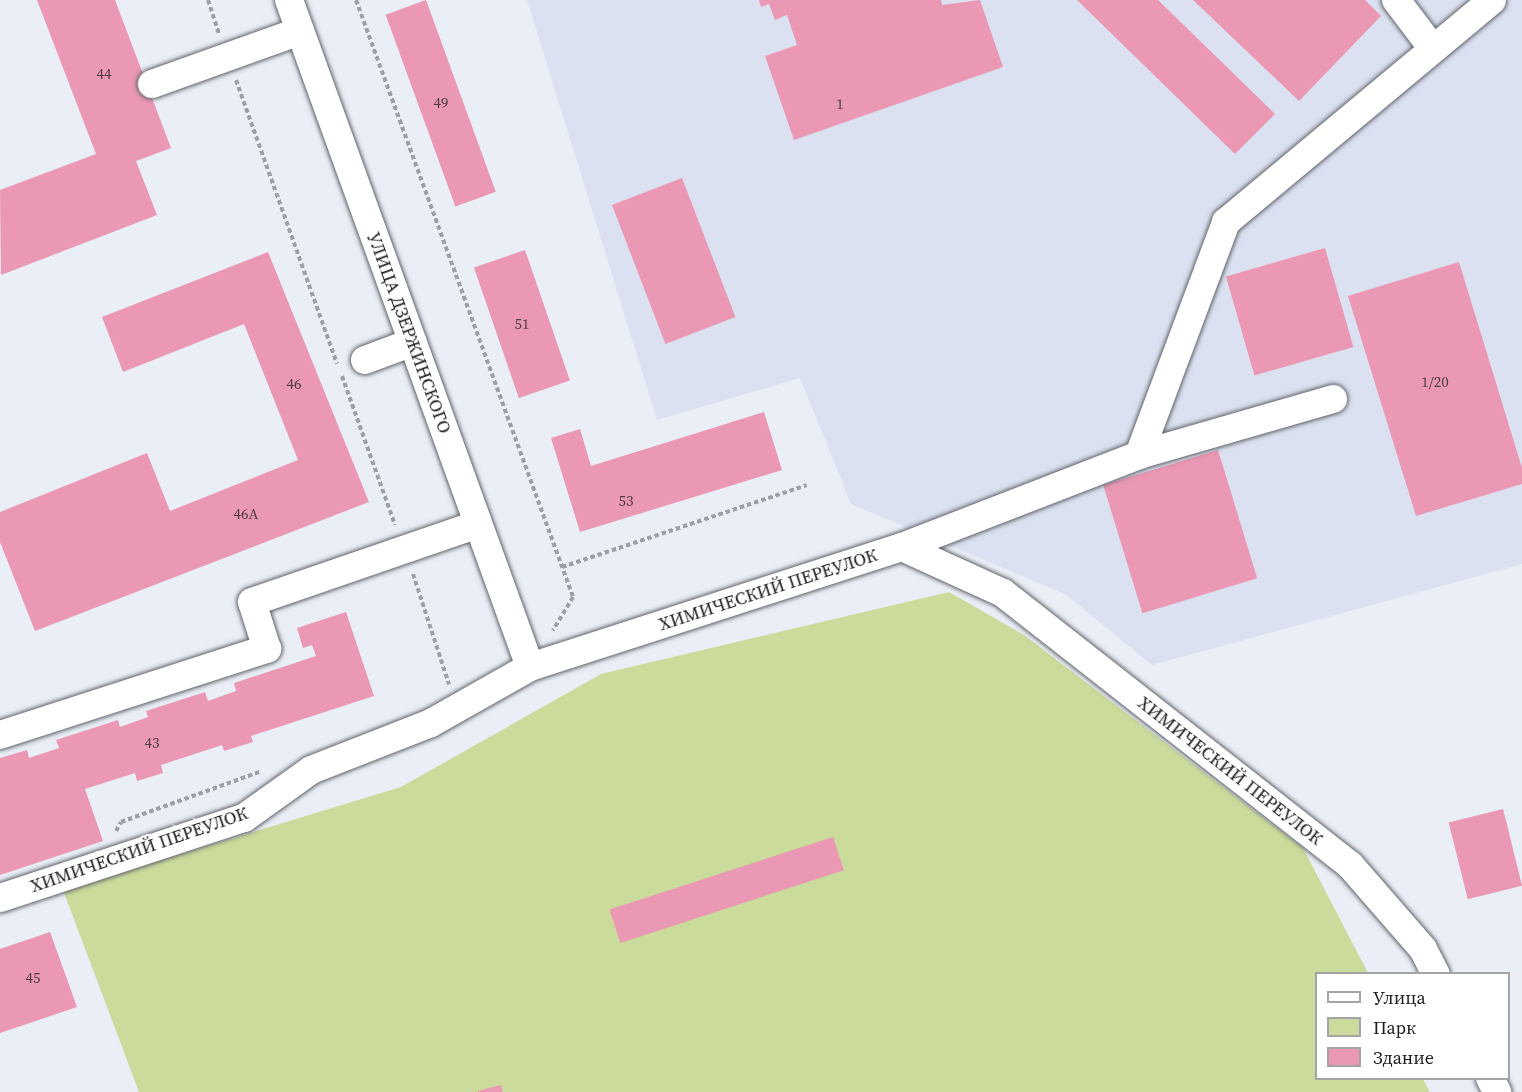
<!DOCTYPE html>
<meta charset="utf-8">
<style>
body{margin:0}
#map{position:relative;width:1522px;height:1092px;overflow:hidden;background:#eaeef6;font-family:"Source Serif 4",serif}
div>[style]{position:absolute}
.built>*{inset:0;background:#dbe1f0}
.green>*{inset:0;background:#cadb9c}
.building>*{inset:0;background:#ea98b3;transform-origin:0 0}
.path>*{height:4px;margin-top:-2px;transform-origin:0;background:repeating-linear-gradient(90deg,#9c9fa5 0 4.5px,transparent 0 7.5px)}
.roads{filter:drop-shadow(0 0 2px #61646b) drop-shadow(0 0 2px #61646b)}
.minor>*{height:28px;margin:-14px;padding:0 14px;transform-origin:14px;border-radius:14px;background:#fff}
span{translate:-50% -50%;white-space:nowrap;text-align:center;line-height:1.15;-webkit-text-stroke:4.5px #fff;paint-order:stroke}
.number-label{font-size:15px;color:#4f3b44}
.number-label span{-webkit-text-stroke-width:0}
.street-label{font-size:18px;color:#1b1c1f}
.legend{position:absolute;left:1315px;top:972px;width:195px;height:108px;box-sizing:border-box;background:#fff;border:2px solid #a4a4a5;margin:0;padding:8px 10px;list-style:none;font-size:18px;color:#1b1c1f}
.legend li{display:flex;align-items:center;gap:12px;height:30px}
.legend b{width:30px;border:2px solid #a4a4a5}
</style>
<div id="map">
<div class="built">
<i style="clip-path:polygon(527px 0,1522px 0,1522px 564px,1152px 665px,1065px 594px,851px 504px,800px 378px,657px 420px)"></i>
</div>
<div class="green">
<i style="clip-path:polygon(949px 592px,1024px 635px,1303px 848px,1368px 973px,1316px 974px,1316px 1078px,1423px 1079px,1430px 1092px,139px 1092px,63px 890px,401px 787px,601px 674px)"></i>
</div>
<div class="building">
<i style="clip-path:polygon(37px 0,115px 0,171px 148px,136px 161px,157px 215px,1px 275px,0 190px,96px 154px)"></i>
<i style="left:426px;top:0;width:204px;height:43px;rotate:70deg"></i>
<i style="clip-path:polygon(759px 0,941px 0,942px 5px,980px 0,1003px 67px,794px 140px,765px 56px,797px 45px,787px 15px,775px 20px,769px 4px,761px 7px)"></i>
<i style="clip-path:polygon(1077px 0,1158px 0,1275px 114px,1235px 154px)"></i>
<i style="clip-path:polygon(1193px 0,1365px 0,1381px 16px,1299px 101px)"></i>
<i style="left:682px;top:178px;width:149px;height:75px;rotate:69deg"></i>
<i style="left:1325px;top:248px;width:103px;height:103px;rotate:74deg"></i>
<i style="left:525px;top:250px;width:138px;height:54px;rotate:71deg"></i>
<i style="clip-path:polygon(268px 252px,369px 502px,35px 631px,0 542px,0 512px,147px 453px,170px 511px,298px 460px,244px 324px,123px 372px,102px 317px)"></i>
<i style="clip-path:polygon(1459px 262px,1522px 468px,1522px 484px,1416px 516px,1348px 296px)"></i>
<i style="clip-path:polygon(764px 412px,782px 470px,580px 532px,551px 438px,580px 429px,591px 466px)"></i>
<i style="left:1218px;top:450px;width:134px;height:120px;rotate:73deg"></i>
<i style="clip-path:polygon(346px 612px,374px 696px,251px 736px,253px 742px,224px 751px,222px 745px,161px 765px,163px 773px,137px 781px,135px 773px,85px 789px,103px 841px,0 875px,0 758px,27px 750px,29px 758px,59px 748px,56px 740px,118px 720px,120px 727px,148px 717px,146px 711px,205px 692px,208px 701px,236px 691px,234px 683px,316px 656px,312px 645px,303px 648px,297px 628px)"></i>
<i style="left:1503px;top:809px;width:79px;height:56px;rotate:76deg"></i>
<i style="left:833px;top:837px;width:35px;height:235px;rotate:72deg"></i>
<i style="clip-path:polygon(50px 932px,77px 1007px,0 1033px,0 949px)"></i>
<i style="clip-path:polygon(501px 1085px,503px 1092px,478px 1092px,478px 1091px)"></i>
</div>
<div class="path">
<i style="left:208px;top:0;width:35px;rotate:72deg"></i>
<i style="left:356px;top:0;width:635px;rotate:70.02deg"></i>
<i style="left:573px;top:597px;width:39px;rotate:121deg"></i>
<i style="left:236px;top:80px;width:301px;rotate:70.4deg"></i>
<i style="left:342px;top:376px;width:158px;rotate:70.4deg"></i>
<i style="left:562px;top:567px;width:258px;rotate:-18.5deg"></i>
<i style="left:413px;top:574px;width:116px;rotate:71.9deg"></i>
<i style="left:116px;top:831px;width:10px;rotate:-61deg"></i>
<i style="left:121px;top:822px;width:147px;rotate:-19.9deg"></i>
</div>
<div class="roads">
<div class="minor">
<i style="left:289px;top:0;width:709px;rotate:70.13deg"></i>
<i style="left:1396px;top:0;width:61px;rotate:52.9deg"></i>
<i style="left:152px;top:84px;width:157px;rotate:-19.7deg"></i>
<i style="left:365px;top:360px;width:51px;rotate:-20.6deg"></i>
<i style="left:1139px;top:455px;width:249px;rotate:-69.5deg"></i>
<i style="left:1226px;top:222px;width:346px;rotate:-39.8deg"></i>
<i style="left:902px;top:547px;width:254px;rotate:-21.2deg"></i>
<i style="left:1139px;top:455px;width:202px;rotate:-16.1deg"></i>
<i style="left:0;top:735px;width:281px;rotate:-17.9deg"></i>
<i style="left:267px;top:649px;width:49px;rotate:-107.7deg"></i>
<i style="left:252px;top:602px;width:239px;rotate:-19deg"></i>
<i style="left:0;top:898px;width:257px;rotate:-18.2deg"></i>
<i style="left:244px;top:818px;width:82px;rotate:-35.6deg"></i>
<i style="left:311px;top:770px;width:129px;rotate:-21.4deg"></i>
<i style="left:431px;top:723px;width:114px;rotate:-29.5deg"></i>
<i style="left:530px;top:667px;width:391px;rotate:-17.9deg"></i>
<i style="left:902px;top:547px;width:111px;rotate:24.5deg"></i>
<i style="left:1003px;top:593px;width:441px;rotate:38.1deg"></i>
<i style="left:1350px;top:865px;width:111px;rotate:49deg"></i>
<i style="left:1423px;top:949px;width:28px;rotate:63deg"></i>
<i style="left:1490px;top:1078px;width:16px;rotate:63deg"></i>
</div>
</div>
<div class="number-label">
<span style="left:104px;top:74px">44</span>
<span style="left:441px;top:103px">49</span>
<span style="left:840px;top:104px">1</span>
<span style="left:522px;top:324px">51</span>
<span style="left:1435px;top:382px">1/20</span>
<span style="left:294px;top:384px">46</span>
<span style="left:626px;top:501px">53</span>
<span style="left:246px;top:514px">46А</span>
<span style="left:152px;top:743px">43</span>
<span style="left:33px;top:978px">45</span>
</div>
<div class="street-label">
<span style="left:409px;top:333px;rotate:70deg">УЛИЦА ДЗЕРЖИНСКОГО</span>
<span style="left:768px;top:590px;rotate:-18deg">ХИМИЧЕСКИЙ ПЕРЕУЛОК</span>
<span style="left:1230px;top:771px;rotate:38deg">ХИМИЧЕСКИЙ ПЕРЕУЛОК</span>
<span style="left:139px;top:850px;rotate:-19deg">ХИМИЧЕСКИЙ ПЕРЕУЛОК</span>
</div>
<ul class="legend">
<li><b style="height:8px;background:#fff"></b>Улица</li>
<li><b style="height:16px;background:#cadb9c"></b>Парк</li>
<li><b style="height:16px;background:#ea98b3"></b>Здание</li>
</ul>
</div>
